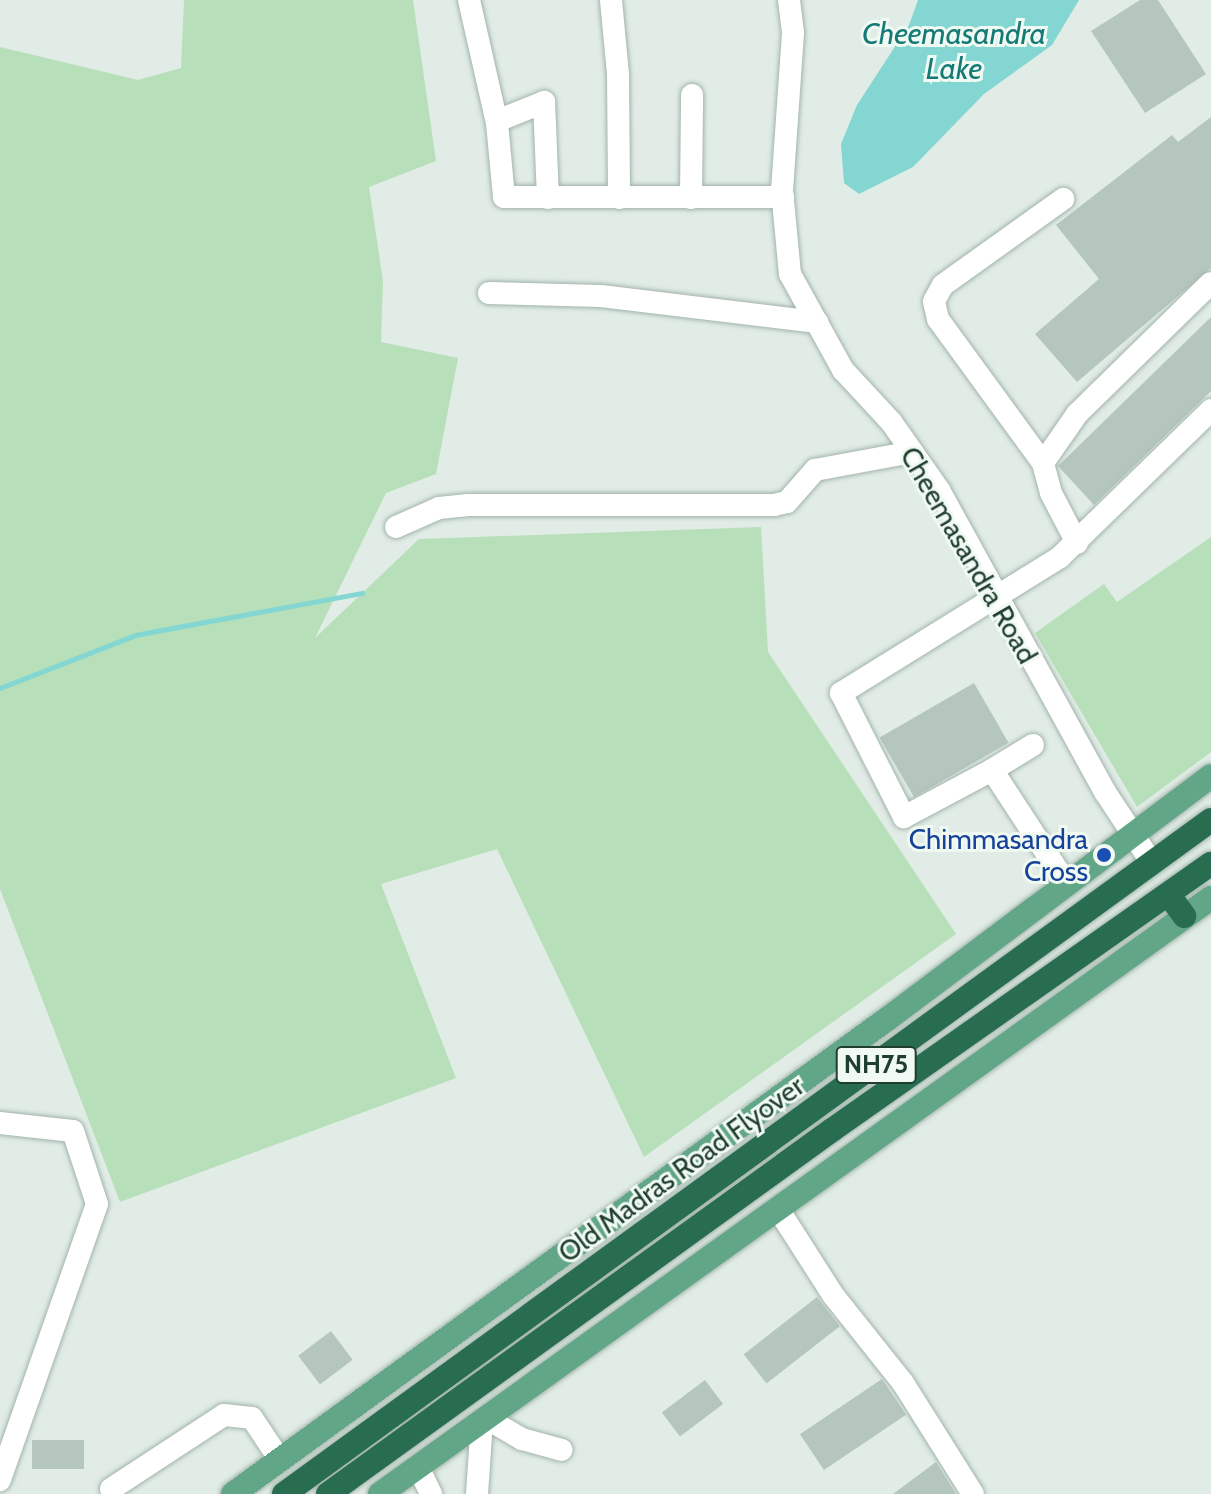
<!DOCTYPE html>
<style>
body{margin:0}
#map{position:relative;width:1211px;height:1494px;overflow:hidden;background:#e0ece5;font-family:Cabin,sans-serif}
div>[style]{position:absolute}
.green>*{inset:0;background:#b7e0ba}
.water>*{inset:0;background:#83d6d2}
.stream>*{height:5px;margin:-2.5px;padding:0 2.5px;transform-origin:2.5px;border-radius:2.5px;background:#83d6d2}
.building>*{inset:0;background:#b5c7bd;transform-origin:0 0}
.roads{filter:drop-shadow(0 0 2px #a2b4ab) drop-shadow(0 0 2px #a2b4ab)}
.minor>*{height:22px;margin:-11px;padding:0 11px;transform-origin:11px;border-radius:11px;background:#fff}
.major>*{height:24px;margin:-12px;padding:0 12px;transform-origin:12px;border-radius:12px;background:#61a686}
.highway>*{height:24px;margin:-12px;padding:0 12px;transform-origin:12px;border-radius:12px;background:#296d51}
.dots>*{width:22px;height:22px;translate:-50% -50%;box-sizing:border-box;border:4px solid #f1f9f3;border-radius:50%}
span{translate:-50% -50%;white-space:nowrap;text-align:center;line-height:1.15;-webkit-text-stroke:6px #f1f9f3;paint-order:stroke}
.shield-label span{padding:2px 6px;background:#f1f9f3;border:2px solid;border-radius:6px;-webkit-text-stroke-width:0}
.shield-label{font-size:26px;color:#1f3e30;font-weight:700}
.street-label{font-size:28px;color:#1f3e30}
.transit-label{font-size:28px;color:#164399}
.right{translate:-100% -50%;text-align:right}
.water-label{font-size:30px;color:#157a76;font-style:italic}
</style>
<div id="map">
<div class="green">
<i style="clip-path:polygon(184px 0,413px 0,436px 161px,369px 187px,383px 281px,381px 342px,458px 358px,436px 474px,386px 493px,315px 638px,419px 539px,761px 527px,768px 652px,956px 934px,644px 1157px,497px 849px,381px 884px,456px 1078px,120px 1202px,0 889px,0 47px,138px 80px,181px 68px)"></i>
<i style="clip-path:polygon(1211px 537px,1211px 752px,1137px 807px,1035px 633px,1104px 584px,1117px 602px)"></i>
</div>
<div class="water">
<i style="clip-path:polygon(918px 0,1079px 0,1052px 45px,984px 94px,913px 167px,859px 194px,844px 183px,841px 144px,857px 105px,909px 25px)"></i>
</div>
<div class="stream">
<i style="left:0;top:688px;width:145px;rotate:-21.4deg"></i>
<i style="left:135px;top:635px;width:231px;rotate:-10.5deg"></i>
</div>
<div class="building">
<i style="clip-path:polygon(1140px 0,1158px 0,1206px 74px,1145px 113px,1091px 31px)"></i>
<i style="clip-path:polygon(1211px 117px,1211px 268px,1077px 382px,1035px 334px,1099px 279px,1056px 225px,1172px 135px,1178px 142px)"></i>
<i style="clip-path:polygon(1211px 317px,1211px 391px,1094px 505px,1058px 466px)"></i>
<i style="left:974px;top:683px;width:69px;height:109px;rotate:60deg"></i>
<i style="left:817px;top:1297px;width:37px;height:93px;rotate:52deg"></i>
<i style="left:331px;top:1331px;width:36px;height:41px;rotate:53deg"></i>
<i style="left:882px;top:1379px;width:43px;height:99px;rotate:56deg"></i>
<i style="left:705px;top:1380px;width:30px;height:54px;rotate:53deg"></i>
<i style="left:32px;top:1440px;width:52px;height:29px"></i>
<i style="clip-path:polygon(936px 1462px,956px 1494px,893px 1494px)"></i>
</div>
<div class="roads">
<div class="minor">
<i style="left:469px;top:0;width:126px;rotate:77.2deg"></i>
<i style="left:497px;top:123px;width:74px;rotate:84.6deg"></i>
<i style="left:504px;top:197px;width:279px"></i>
<i style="left:611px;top:0;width:74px;rotate:84.6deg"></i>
<i style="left:618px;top:74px;width:124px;rotate:89.5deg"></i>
<i style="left:789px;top:0;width:33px;rotate:83deg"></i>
<i style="left:793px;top:33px;width:157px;rotate:94deg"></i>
<i style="left:782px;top:190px;width:84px;rotate:84.6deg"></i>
<i style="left:790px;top:274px;width:110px;rotate:61.1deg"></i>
<i style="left:843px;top:370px;width:72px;rotate:47.2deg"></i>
<i style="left:892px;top:423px;width:82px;rotate:55deg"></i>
<i style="left:939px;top:490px;width:345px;rotate:61.2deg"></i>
<i style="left:1105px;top:792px;width:85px;rotate:56.5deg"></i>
<i style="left:497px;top:121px;width:51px;rotate:-22deg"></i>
<i style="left:544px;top:102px;width:96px;rotate:87.6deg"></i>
<i style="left:691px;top:198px;width:103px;rotate:-89.4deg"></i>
<i style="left:489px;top:293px;width:112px;rotate:1.5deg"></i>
<i style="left:601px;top:296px;width:218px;rotate:6.9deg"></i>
<i style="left:1043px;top:463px;width:178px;rotate:-126.1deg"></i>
<i style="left:938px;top:319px;width:18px;rotate:-103deg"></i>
<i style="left:934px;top:301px;width:18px;rotate:-61deg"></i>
<i style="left:943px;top:285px;width:148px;rotate:-35.6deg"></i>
<i style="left:396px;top:527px;width:47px;rotate:-23.8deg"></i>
<i style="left:439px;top:508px;width:29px;rotate:-6deg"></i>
<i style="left:468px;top:505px;width:306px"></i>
<i style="left:774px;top:505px;width:13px;rotate:-13deg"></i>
<i style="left:787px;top:502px;width:43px;rotate:-48.8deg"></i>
<i style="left:815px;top:470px;width:99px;rotate:-10.5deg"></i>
<i style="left:1077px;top:543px;width:56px;rotate:-117.5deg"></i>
<i style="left:1051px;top:493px;width:31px;rotate:-105deg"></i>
<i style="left:1043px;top:463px;width:60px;rotate:-55.2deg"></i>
<i style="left:1077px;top:414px;width:187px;rotate:-44.4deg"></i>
<i style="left:992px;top:770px;width:48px;rotate:-31.4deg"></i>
<i style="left:1066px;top:883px;width:135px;rotate:-123.2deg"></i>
<i style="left:992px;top:770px;width:100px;rotate:151.9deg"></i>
<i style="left:904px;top:817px;width:139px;rotate:-116.9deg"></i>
<i style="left:841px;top:693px;width:258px;rotate:-31.8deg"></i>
<i style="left:1060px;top:557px;width:211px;rotate:-44.2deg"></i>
<i style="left:0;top:1123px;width:73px;rotate:6.3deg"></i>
<i style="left:73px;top:1131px;width:77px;rotate:71.8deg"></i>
<i style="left:97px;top:1204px;width:293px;rotate:109.4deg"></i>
<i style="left:778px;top:1209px;width:102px;rotate:57.4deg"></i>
<i style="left:833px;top:1295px;width:112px;rotate:51.5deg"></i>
<i style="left:903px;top:1383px;width:131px;rotate:57.8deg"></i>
<i style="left:486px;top:1418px;width:42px;rotate:30.3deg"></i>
<i style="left:522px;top:1439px;width:41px;rotate:15.4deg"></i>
<i style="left:418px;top:1467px;width:30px;rotate:64deg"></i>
<i style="left:111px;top:1489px;width:135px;rotate:-33.2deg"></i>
<i style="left:224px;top:1415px;width:28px;rotate:6deg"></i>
<i style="left:252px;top:1418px;width:50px;rotate:56.3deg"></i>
<i style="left:477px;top:1494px;width:73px;rotate:-86.1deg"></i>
</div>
<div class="major">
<i style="left:233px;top:1494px;width:807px;rotate:-35.98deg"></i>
<i style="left:886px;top:1020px;width:406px;rotate:-36.9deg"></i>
<i style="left:380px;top:1494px;width:1023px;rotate:-35.65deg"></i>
</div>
<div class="highway">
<i style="left:1169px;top:895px;width:26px;rotate:54deg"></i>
<i style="left:284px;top:1494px;width:1146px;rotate:-36.02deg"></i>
<i style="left:328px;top:1494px;width:622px;rotate:-35.84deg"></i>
<i style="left:832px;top:1130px;width:463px;rotate:-35.1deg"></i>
</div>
</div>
<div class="dots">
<i style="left:1104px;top:855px;background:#1a4fb4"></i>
</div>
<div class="shield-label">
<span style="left:876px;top:1065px">NH75</span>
</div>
<div class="street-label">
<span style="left:969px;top:555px;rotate:60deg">Cheemasandra Road</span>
<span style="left:681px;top:1169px;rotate:-36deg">Old Madras Road Flyover</span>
</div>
<div class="transit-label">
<span class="right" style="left:1088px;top:855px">Chimmasandra<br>Cross</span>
</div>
<div class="water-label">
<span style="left:954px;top:51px">Cheemasandra<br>Lake</span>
</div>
</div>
